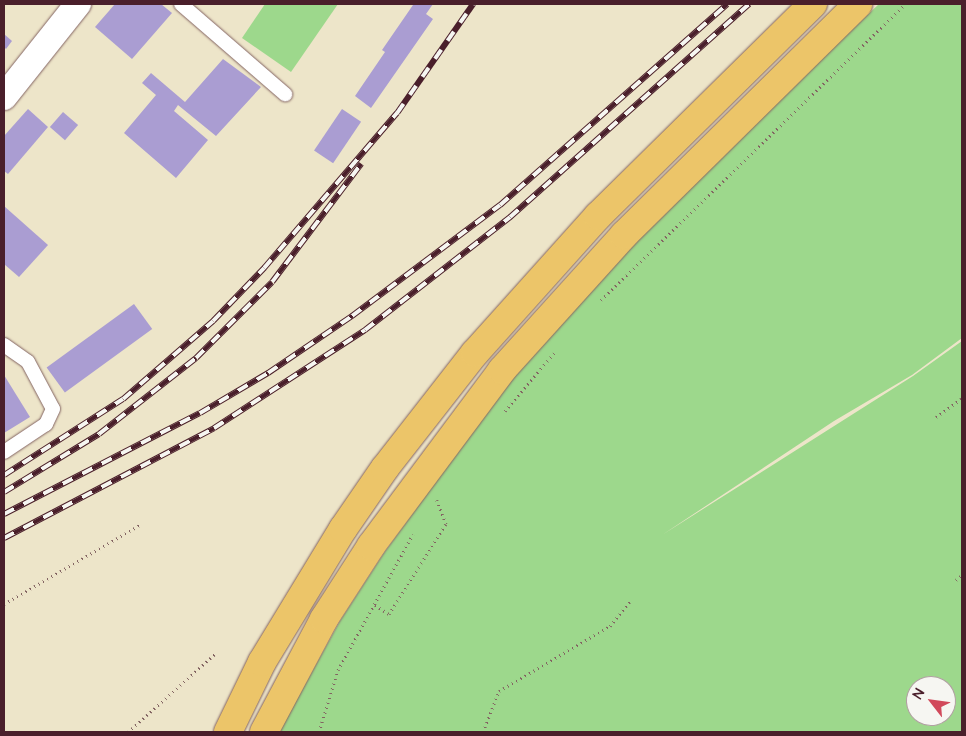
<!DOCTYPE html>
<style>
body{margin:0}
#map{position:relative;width:966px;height:736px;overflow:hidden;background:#ede5c9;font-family:"Architects Daughter",sans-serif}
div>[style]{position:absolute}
.green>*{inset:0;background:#9dd88c}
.building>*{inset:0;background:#aa9dd2;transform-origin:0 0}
.path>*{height:3px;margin-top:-1.5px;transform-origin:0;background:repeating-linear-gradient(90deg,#836462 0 1px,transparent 0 5px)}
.roads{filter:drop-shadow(0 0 1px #836462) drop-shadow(0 0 1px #836462)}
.lane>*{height:14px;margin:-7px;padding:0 7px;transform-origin:7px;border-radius:7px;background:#fff}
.street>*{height:26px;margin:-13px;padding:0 13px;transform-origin:13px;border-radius:13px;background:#fff}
.highway>*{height:28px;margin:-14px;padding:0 14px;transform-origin:14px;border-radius:14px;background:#ecc569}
.rail>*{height:5.5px;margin-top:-2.75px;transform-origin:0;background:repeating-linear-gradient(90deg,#f6f6f2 0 11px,#4a1f2b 0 22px);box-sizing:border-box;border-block:1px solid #4a1f2b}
span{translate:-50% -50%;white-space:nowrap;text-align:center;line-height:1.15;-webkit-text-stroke:5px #f6f6f2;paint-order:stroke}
.frame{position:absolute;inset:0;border:5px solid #4a1f2b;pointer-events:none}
.north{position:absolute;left:906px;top:676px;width:50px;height:50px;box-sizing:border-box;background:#f6f6f2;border:1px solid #b1a0a2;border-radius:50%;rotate:300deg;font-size:14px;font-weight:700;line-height:20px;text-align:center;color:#4a1f2b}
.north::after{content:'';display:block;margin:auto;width:18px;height:22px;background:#d1495b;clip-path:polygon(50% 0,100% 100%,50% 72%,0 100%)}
</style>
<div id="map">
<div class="green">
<i style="clip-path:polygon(265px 4px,338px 4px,291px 72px,242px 38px)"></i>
<i style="clip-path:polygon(evenodd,879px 4px,962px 4px,962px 338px,912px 375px,834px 421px,662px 535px,913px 376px,962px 341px,962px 732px,279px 732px,340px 621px,384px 553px,512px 377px,697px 176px,879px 4px,916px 686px,946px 686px,946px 716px,916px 716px,916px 686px)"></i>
</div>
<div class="building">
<i style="clip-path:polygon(115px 4px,161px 4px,172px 13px,132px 59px,95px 27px)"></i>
<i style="clip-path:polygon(411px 4px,433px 4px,426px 14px,433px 19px,371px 108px,355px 96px,385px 52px,382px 50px,413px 5px)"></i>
<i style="clip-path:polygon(4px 34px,12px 41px,6px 49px,4px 47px)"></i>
<i style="clip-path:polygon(223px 59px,261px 87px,216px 136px,178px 105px,174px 111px,208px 140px,176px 178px,124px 133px,156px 95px,142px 83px,151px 73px,185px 102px)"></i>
<i style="clip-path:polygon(28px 109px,48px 127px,8px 174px,4px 171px,4px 136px)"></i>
<i style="left:342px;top:109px;width:23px;height:50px;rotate:34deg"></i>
<i style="left:63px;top:112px;width:20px;height:20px;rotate:41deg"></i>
<i style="clip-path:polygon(4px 206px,48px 245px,19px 277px,4px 264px)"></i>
<i style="left:134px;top:304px;width:31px;height:108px;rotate:54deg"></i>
<i style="clip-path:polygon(4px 375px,30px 417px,4px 433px)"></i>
</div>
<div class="path">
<i style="left:601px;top:300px;width:424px;rotate:-44.2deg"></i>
<i style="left:505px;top:411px;width:76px;rotate:-49.8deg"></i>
<i style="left:936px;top:417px;width:32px;rotate:-36deg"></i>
<i style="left:956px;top:580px;width:8px;rotate:-40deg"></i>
<i style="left:4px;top:604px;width:157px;rotate:-30.2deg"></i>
<i style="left:375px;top:605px;width:17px;rotate:33deg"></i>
<i style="left:389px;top:614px;width:107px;rotate:-57.7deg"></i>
<i style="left:446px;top:524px;width:26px;rotate:-111deg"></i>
<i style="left:128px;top:732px;width:118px;rotate:-41.9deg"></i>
<i style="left:319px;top:732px;width:65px;rotate:-73deg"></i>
<i style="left:338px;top:670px;width:155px;rotate:-61.1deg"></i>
<i style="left:483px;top:732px;width:44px;rotate:-68.7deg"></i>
<i style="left:499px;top:691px;width:129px;rotate:-30.4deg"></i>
<i style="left:610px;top:626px;width:33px;rotate:-51deg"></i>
</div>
<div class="roads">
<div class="lane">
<i style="left:181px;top:4px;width:138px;rotate:40.9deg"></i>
<i style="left:4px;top:345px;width:29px;rotate:35deg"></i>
<i style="left:28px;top:362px;width:53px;rotate:62deg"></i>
<i style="left:53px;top:409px;width:17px;rotate:115deg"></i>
<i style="left:46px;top:424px;width:50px;rotate:146.3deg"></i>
</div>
<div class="street">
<i style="left:4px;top:97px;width:119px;rotate:-51.5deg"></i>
</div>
<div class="highway">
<i style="left:228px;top:732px;width:78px;rotate:-64.1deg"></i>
<i style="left:262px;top:662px;width:156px;rotate:-58.7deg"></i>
<i style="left:343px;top:529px;width:74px;rotate:-55.5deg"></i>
<i style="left:385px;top:468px;width:146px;rotate:-52deg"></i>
<i style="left:475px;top:353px;width:184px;rotate:-48.1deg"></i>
<i style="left:598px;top:216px;width:302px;rotate:-44.6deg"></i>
<i style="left:264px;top:732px;width:128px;rotate:-62deg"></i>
<i style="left:324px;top:619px;width:87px;rotate:-57.2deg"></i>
<i style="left:371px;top:546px;width:219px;rotate:-53.3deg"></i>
<i style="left:502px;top:370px;width:182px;rotate:-47.9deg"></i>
<i style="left:624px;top:235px;width:329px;rotate:-44.6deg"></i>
</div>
</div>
<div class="rail">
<i style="left:4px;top:475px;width:141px;rotate:-32.6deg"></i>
<i style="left:123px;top:399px;width:119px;rotate:-40.9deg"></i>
<i style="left:213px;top:321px;width:74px;rotate:-46.1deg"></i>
<i style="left:264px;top:268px;width:204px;rotate:-49.4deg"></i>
<i style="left:397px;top:113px;width:133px;rotate:-55.1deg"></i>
<i style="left:4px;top:492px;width:111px;rotate:-31.4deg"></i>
<i style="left:99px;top:434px;width:123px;rotate:-38.1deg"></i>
<i style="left:196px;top:358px;width:107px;rotate:-45deg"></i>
<i style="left:272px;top:282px;width:148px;rotate:-53deg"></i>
<i style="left:4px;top:514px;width:220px;rotate:-27.3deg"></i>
<i style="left:200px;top:413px;width:79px;rotate:-30.5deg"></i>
<i style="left:268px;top:373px;width:102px;rotate:-34.2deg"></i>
<i style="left:352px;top:316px;width:185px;rotate:-36.9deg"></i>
<i style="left:500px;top:205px;width:303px;rotate:-41.5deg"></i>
<i style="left:4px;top:538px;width:237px;rotate:-27.6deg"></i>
<i style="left:214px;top:428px;width:180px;rotate:-33deg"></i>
<i style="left:365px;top:330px;width:184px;rotate:-37.9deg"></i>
<i style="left:510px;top:217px;width:320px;rotate:-41.7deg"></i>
</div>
<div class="frame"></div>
<div class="north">N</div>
</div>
